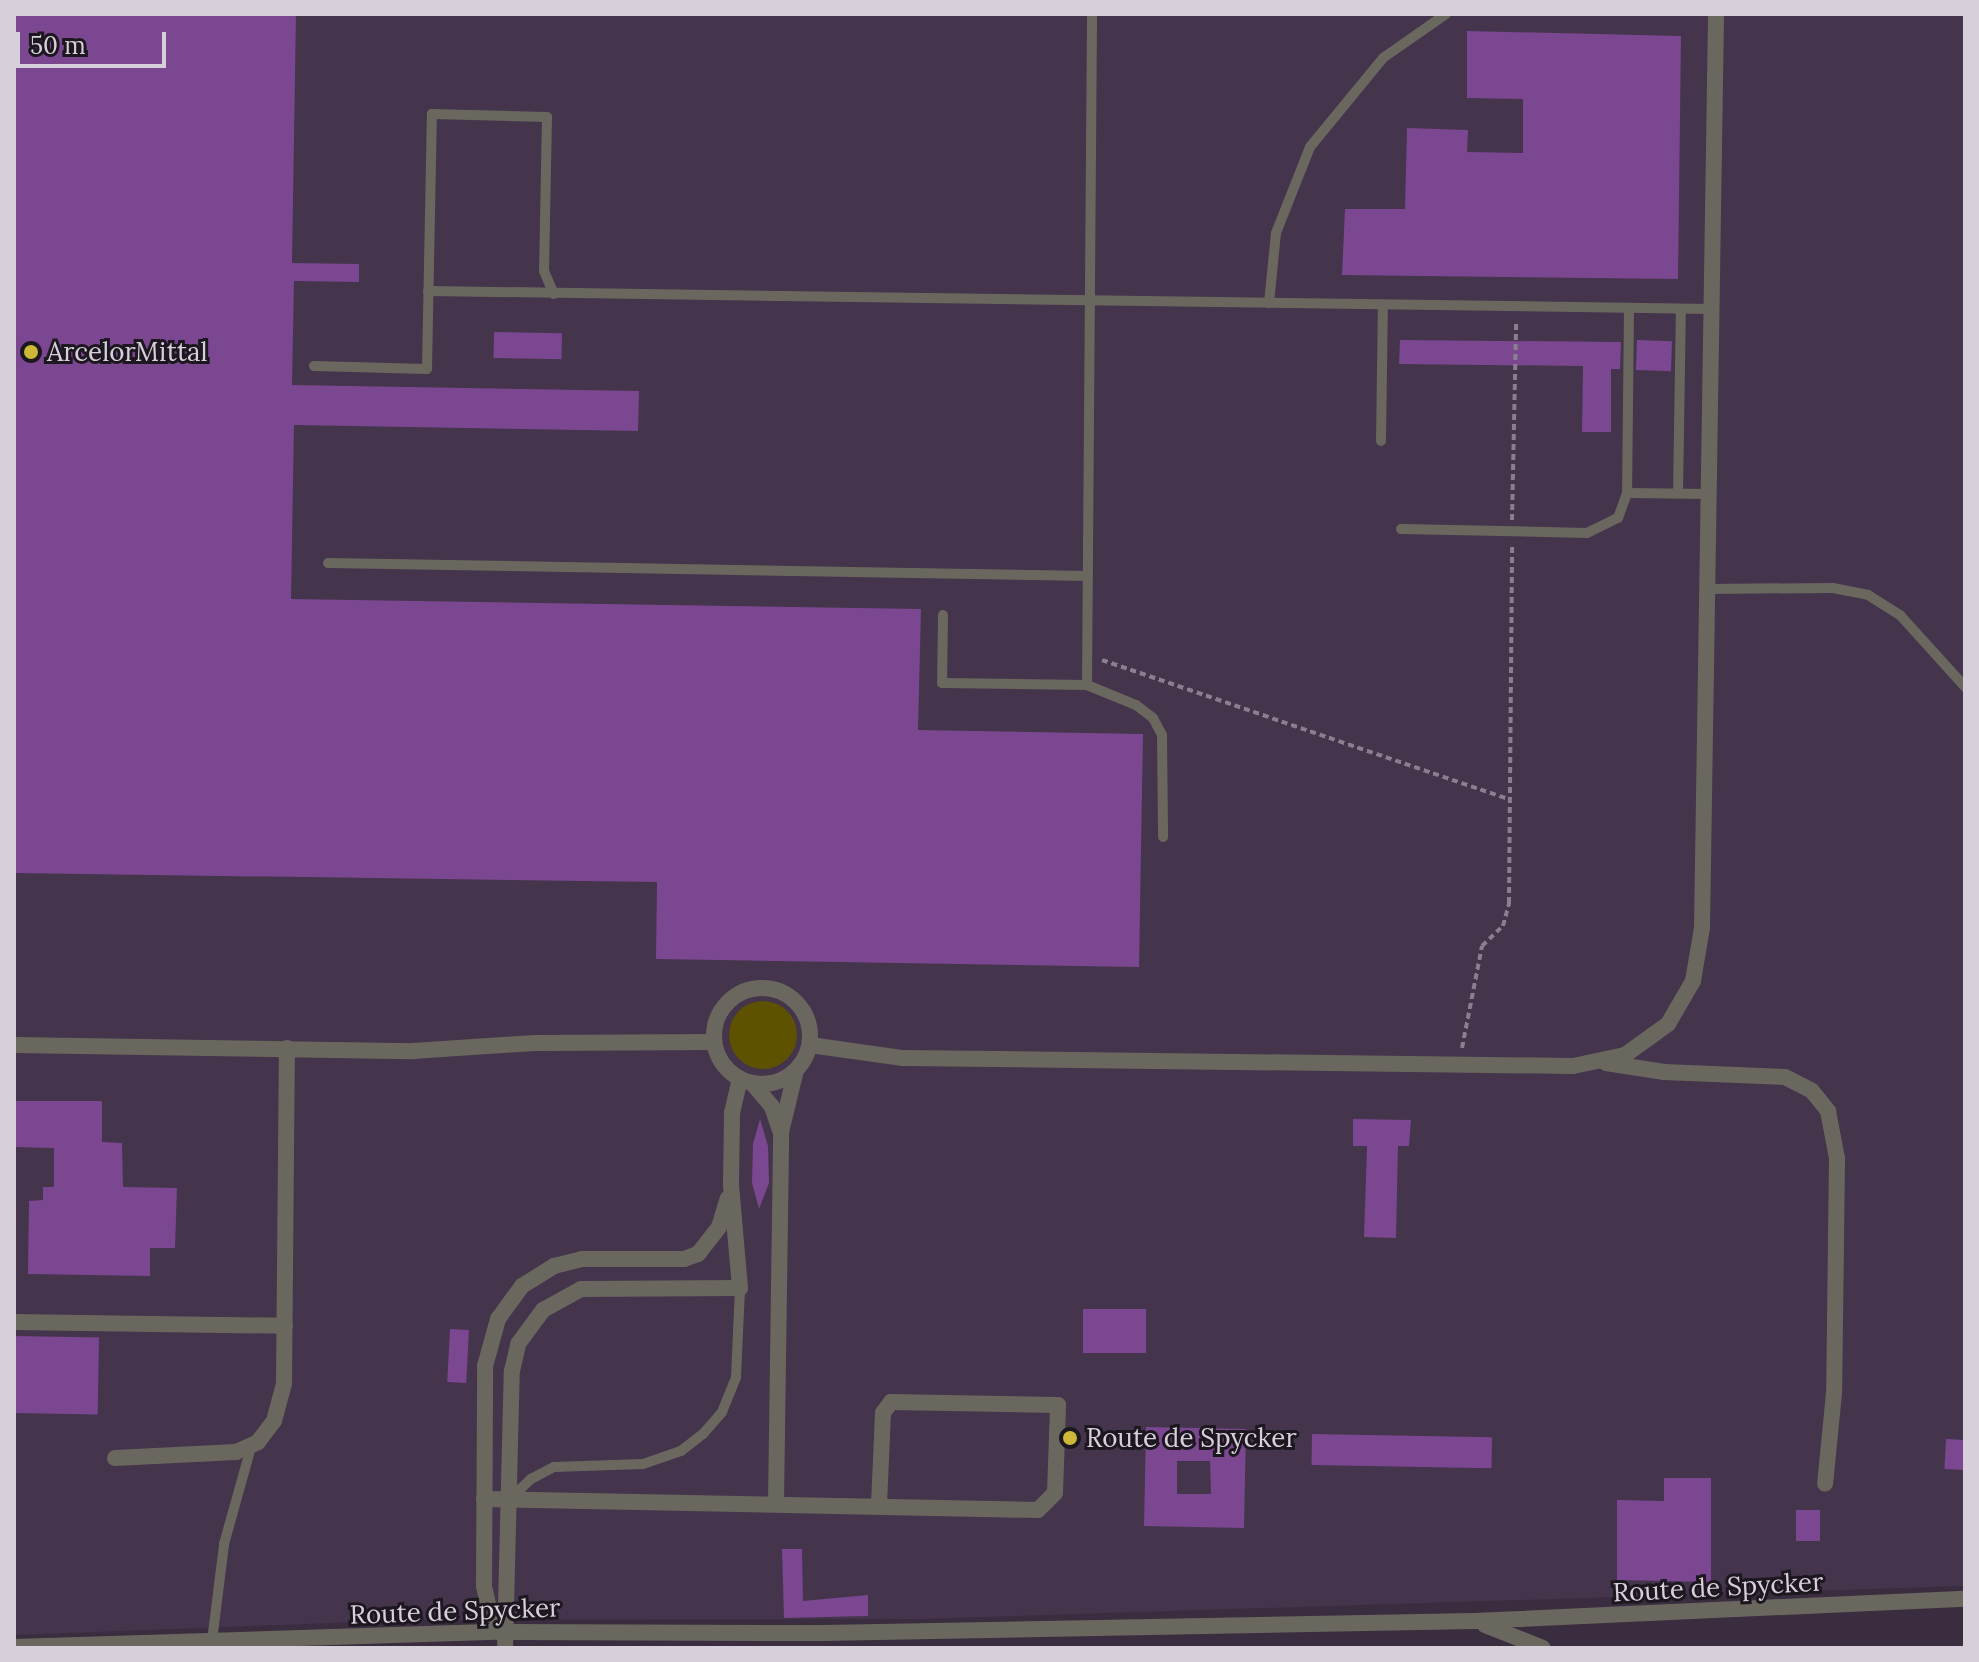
<!DOCTYPE html>
<style>
body{margin:0}
#map{position:relative;width:1979px;height:1662px;overflow:hidden;background:#392d3f;font-family:Lora,serif}
div>[style]{position:absolute}
.built>*{inset:0;background:#44344c}
.green>*{inset:0;background:#5e5201}
.round{border-radius:50%}
.building>*{inset:0;background:#7b4791;transform-origin:0 0}
.path>*{height:4px;margin-top:-2px;transform-origin:0;background:repeating-linear-gradient(90deg,#897f8e 0 6px,transparent 0 10px)}
.service>*{height:10px;margin:-5px;padding:0 5px;transform-origin:5px;border-radius:5px;background:#6a685e}
.minor>*{height:16px;margin:-8px;padding:0 8px;transform-origin:8px;border-radius:8px;background:#6a685e}
.minor>.ring{margin:-8px;padding:0;box-sizing:content-box;background:none;border:16px solid #6a685e;border-radius:50%}
.dots>*{width:22px;height:22px;translate:-50% -50%;box-sizing:border-box;border:4px solid #1d1720;border-radius:50%}
span{translate:-50% -50%;white-space:nowrap;text-align:center;line-height:1.15;-webkit-text-stroke:6px #1d1720;paint-order:stroke}
.poi-label{font-size:26px;color:#d7d0db}
.left{translate:0 -50%;text-align:left}
.street-label{font-size:26px;color:#d7d0db}
.frame{position:absolute;inset:0;border:16px solid #d7d0db;pointer-events:none}
.scale{position:absolute;left:16px;top:32px;width:150px;height:36px;box-sizing:border-box;border:4px solid #d7d0db;border-top:0;padding-left:10px;font-size:24px;line-height:28px;white-space:nowrap;color:#d7d0db;-webkit-text-stroke:6px #1d1720;paint-order:stroke}
</style>
<div id="map">
<div class="built">
<i style="clip-path:polygon(14px 14px,1965px 14px,1965px 1586px,919px 1619px,414px 1620px,14px 1635px)"></i>
</div>
<div class="green">
<i class="round" style="left:729px;top:1001px;width:68px;height:68px"></i>
</div>
<div class="building">
<i style="clip-path:polygon(14px 14px,296px 14px,292px 263px,359px 264px,359px 282px,294px 281px,292px 385px,639px 391px,638px 431px,294px 425px,291px 599px,921px 609px,918px 730px,1143px 734px,1139px 967px,656px 959px,657px 882px,14px 873px)"></i>
<i style="clip-path:polygon(1467px 31px,1681px 36px,1678px 279px,1342px 275px,1345px 209px,1405px 209px,1407px 128px,1468px 130px,1467px 152px,1523px 153px,1523px 99px,1467px 98px)"></i>
<i style="left:494px;top:332px;width:68px;height:26px;rotate:1deg"></i>
<i style="clip-path:polygon(1400px 340px,1621px 342px,1620px 369px,1611px 369px,1611px 432px,1582px 432px,1583px 366px,1399px 364px)"></i>
<i style="left:1637px;top:340px;width:35px;height:30px;rotate:2deg"></i>
<i style="clip-path:polygon(14px 1101px,102px 1101px,102px 1142px,122px 1143px,123px 1187px,177px 1188px,175px 1248px,150px 1248px,150px 1276px,28px 1274px,29px 1201px,43px 1200px,43px 1187px,54px 1187px,54px 1148px,14px 1147px)"></i>
<i style="clip-path:polygon(760px 1119px,768px 1146px,769px 1183px,759px 1209px,752px 1183px,753px 1144px)"></i>
<i style="clip-path:polygon(1353px 1119px,1411px 1120px,1409px 1146px,1398px 1146px,1396px 1238px,1364px 1237px,1367px 1146px,1353px 1146px)"></i>
<i style="left:1083px;top:1309px;width:63px;height:44px"></i>
<i style="left:450px;top:1329px;width:19px;height:53px;rotate:3deg"></i>
<i style="left:14px;top:1336px;width:85px;height:77px;rotate:1deg"></i>
<i style="clip-path:polygon(evenodd,1146px 1427px,1246px 1429px,1244px 1528px,1144px 1526px,1146px 1427px,1177px 1461px,1210px 1461px,1211px 1494px,1177px 1494px,1177px 1461px)"></i>
<i style="left:1312px;top:1434px;width:180px;height:31px;rotate:1deg"></i>
<i style="left:1946px;top:1439px;width:19px;height:30px;rotate:3deg"></i>
<i style="clip-path:polygon(1664px 1478px,1711px 1478px,1711px 1582px,1617px 1580px,1617px 1500px,1664px 1501px)"></i>
<i style="left:1796px;top:1510px;width:24px;height:31px"></i>
<i style="clip-path:polygon(782px 1549px,802px 1549px,803px 1601px,868px 1595px,868px 1616px,784px 1618px)"></i>
</div>
<div class="path">
<i style="left:1512px;top:520px;width:199px;rotate:-88.8deg"></i>
<i style="left:1102px;top:660px;width:429px;rotate:18.9deg"></i>
<i style="left:1462px;top:1048px;width:104px;rotate:-78.9deg"></i>
<i style="left:1482px;top:946px;width:29px;rotate:-44deg"></i>
<i style="left:1503px;top:926px;width:24px;rotate:-75deg"></i>
<i style="left:1509px;top:903px;width:358px;rotate:-89.5deg"></i>
</div>
<div class="service">
<i style="left:428px;top:291px;width:1284px;rotate:0.8deg"></i>
<i style="left:1269px;top:303px;width:70px;rotate:-84.3deg"></i>
<i style="left:1276px;top:233px;width:92px;rotate:-68.4deg"></i>
<i style="left:1310px;top:147px;width:115px;rotate:-50.6deg"></i>
<i style="left:1383px;top:58px;width:77px;rotate:-34.9deg"></i>
<i style="left:1629px;top:308px;width:185px;rotate:90.6deg"></i>
<i style="left:1627px;top:493px;width:82px;rotate:0.7deg"></i>
<i style="left:314px;top:366px;width:113px;rotate:1.5deg"></i>
<i style="left:427px;top:369px;width:255px;rotate:-88.9deg"></i>
<i style="left:432px;top:114px;width:115px;rotate:1.5deg"></i>
<i style="left:547px;top:117px;width:154px;rotate:91.1deg"></i>
<i style="left:544px;top:271px;width:25px;rotate:67deg"></i>
<i style="left:1381px;top:441px;width:136px;rotate:-89.2deg"></i>
<i style="left:1678px;top:493px;width:184px;rotate:-89.1deg"></i>
<i style="left:1401px;top:529px;width:186px;rotate:1.2deg"></i>
<i style="left:1587px;top:533px;width:34px;rotate:-26deg"></i>
<i style="left:1618px;top:518px;width:27px;rotate:-70deg"></i>
<i style="left:328px;top:563px;width:760px;rotate:0.98deg"></i>
<i style="left:1707px;top:589px;width:126px;rotate:-0.5deg"></i>
<i style="left:1833px;top:588px;width:36px;rotate:11deg"></i>
<i style="left:1868px;top:595px;width:38px;rotate:32deg"></i>
<i style="left:1900px;top:615px;width:97px;rotate:47.9deg"></i>
<i style="left:943px;top:615px;width:68px;rotate:90.8deg"></i>
<i style="left:942px;top:683px;width:145px;rotate:0.8deg"></i>
<i style="left:1087px;top:685px;width:53px;rotate:22.2deg"></i>
<i style="left:1136px;top:705px;width:21px;rotate:37deg"></i>
<i style="left:1153px;top:718px;width:19px;rotate:62deg"></i>
<i style="left:1162px;top:735px;width:102px;rotate:89.4deg"></i>
<i style="left:1087px;top:685px;width:671px;rotate:-89.57deg"></i>
<i style="left:510px;top:1499px;width:29px;rotate:-44deg"></i>
<i style="left:531px;top:1479px;width:26px;rotate:-28deg"></i>
<i style="left:554px;top:1467px;width:89px;rotate:-1.9deg"></i>
<i style="left:643px;top:1464px;width:40px;rotate:-18.9deg"></i>
<i style="left:681px;top:1451px;width:28px;rotate:-38deg"></i>
<i style="left:703px;top:1434px;width:29px;rotate:-49deg"></i>
<i style="left:722px;top:1412px;width:38px;rotate:-68deg"></i>
<i style="left:736px;top:1377px;width:89px;rotate:-87.4deg"></i>
<i style="left:212px;top:1641px;width:98px;rotate:-82.9deg"></i>
<i style="left:224px;top:1544px;width:101px;rotate:-74.4deg"></i>
</div>
<div class="minor">
<i class="ring" style="left:714px;top:988px;width:80px;height:80px"></i>
<i style="left:14px;top:1045px;width:399px;rotate:0.9deg"></i>
<i style="left:413px;top:1051px;width:122px;rotate:-3.8deg"></i>
<i style="left:535px;top:1043px;width:179px;rotate:-0.3deg"></i>
<i style="left:810px;top:1045px;width:94px;rotate:8deg"></i>
<i style="left:903px;top:1058px;width:670px;rotate:0.68deg"></i>
<i style="left:1573px;top:1066px;width:53px;rotate:-11.9deg"></i>
<i style="left:1625px;top:1055px;width:53px;rotate:-35.8deg"></i>
<i style="left:1668px;top:1024px;width:50px;rotate:-59.8deg"></i>
<i style="left:1693px;top:981px;width:54px;rotate:-80.4deg"></i>
<i style="left:1702px;top:928px;width:914px;rotate:-89.12deg"></i>
<i style="left:1606px;top:1063px;width:59px;rotate:8.8deg"></i>
<i style="left:1664px;top:1072px;width:121px;rotate:2.4deg"></i>
<i style="left:1785px;top:1077px;width:30px;rotate:27deg"></i>
<i style="left:1812px;top:1091px;width:26px;rotate:51deg"></i>
<i style="left:1828px;top:1111px;width:48px;rotate:79.2deg"></i>
<i style="left:1837px;top:1158px;width:235px;rotate:90.7deg"></i>
<i style="left:1834px;top:1393px;width:91px;rotate:95.6deg"></i>
<i style="left:753px;top:1084px;width:30px;rotate:50deg"></i>
<i style="left:772px;top:1107px;width:24px;rotate:71deg"></i>
<i style="left:14px;top:1322px;width:271px;rotate:0.8deg"></i>
<i style="left:115px;top:1458px;width:121px;rotate:-2.8deg"></i>
<i style="left:236px;top:1452px;width:24px;rotate:-24deg"></i>
<i style="left:258px;top:1442px;width:26px;rotate:-53deg"></i>
<i style="left:274px;top:1421px;width:39px;rotate:-75deg"></i>
<i style="left:284px;top:1383px;width:335px;rotate:-89.5deg"></i>
<i style="left:484px;top:1499px;width:554px;rotate:1.14deg"></i>
<i style="left:1038px;top:1510px;width:24px;rotate:-45deg"></i>
<i style="left:1055px;top:1493px;width:88px;rotate:-88deg"></i>
<i style="left:1058px;top:1405px;width:167px;rotate:-179deg"></i>
<i style="left:891px;top:1402px;width:14px;rotate:126deg"></i>
<i style="left:883px;top:1413px;width:91px;rotate:92.5deg"></i>
<i style="left:776px;top:1503px;width:371px;rotate:-89.2deg"></i>
<i style="left:781px;top:1132px;width:64px;rotate:-76.4deg"></i>
<i style="left:1485px;top:1625px;width:62px;rotate:21.6deg"></i>
<i style="left:504px;top:1632px;width:28px;rotate:-122deg"></i>
<i style="left:489px;top:1608px;width:23px;rotate:-103deg"></i>
<i style="left:484px;top:1586px;width:220px;rotate:-89.7deg"></i>
<i style="left:485px;top:1366px;width:49px;rotate:-74.5deg"></i>
<i style="left:498px;top:1319px;width:41px;rotate:-54deg"></i>
<i style="left:522px;top:1286px;width:38px;rotate:-32deg"></i>
<i style="left:554px;top:1266px;width:29px;rotate:-14deg"></i>
<i style="left:582px;top:1259px;width:102px"></i>
<i style="left:684px;top:1259px;width:15px;rotate:-20deg"></i>
<i style="left:698px;top:1254px;width:34px;rotate:-52deg"></i>
<i style="left:719px;top:1227px;width:30px;rotate:-73deg"></i>
<i style="left:14px;top:1647px;width:490px;rotate:-1.8deg"></i>
<i style="left:504px;top:1632px;width:319px;rotate:0.2deg"></i>
<i style="left:823px;top:1633px;width:651px;rotate:-1.06deg"></i>
<i style="left:1474px;top:1621px;width:491px;rotate:-2.6deg"></i>
<i style="left:505px;top:1648px;width:277px;rotate:-88.6deg"></i>
<i style="left:512px;top:1371px;width:28px;rotate:-77deg"></i>
<i style="left:518px;top:1344px;width:42px;rotate:-53.7deg"></i>
<i style="left:543px;top:1310px;width:43px;rotate:-28.9deg"></i>
<i style="left:581px;top:1289px;width:159px;rotate:-0.4deg"></i>
<i style="left:740px;top:1288px;width:103px;rotate:-95deg"></i>
<i style="left:731px;top:1185px;width:72px;rotate:-89.2deg"></i>
<i style="left:732px;top:1113px;width:35px;rotate:-77deg"></i>
</div>
<div class="dots">
<i style="left:31px;top:352px;background:#ceb837"></i>
<i style="left:1070px;top:1438px;background:#ceb837"></i>
</div>
<div class="poi-label">
<span class="left" style="left:47px;top:352px">ArcelorMittal</span>
<span class="left" style="left:1086px;top:1438px">Route de Spycker</span>
</div>
<div class="street-label">
<span style="left:1718px;top:1587px;rotate:-3deg">Route de Spycker</span>
<span style="left:455px;top:1611px;rotate:-2deg">Route de Spycker</span>
</div>
<div class="frame"></div>
<div class="scale">50 m</div>
</div>
